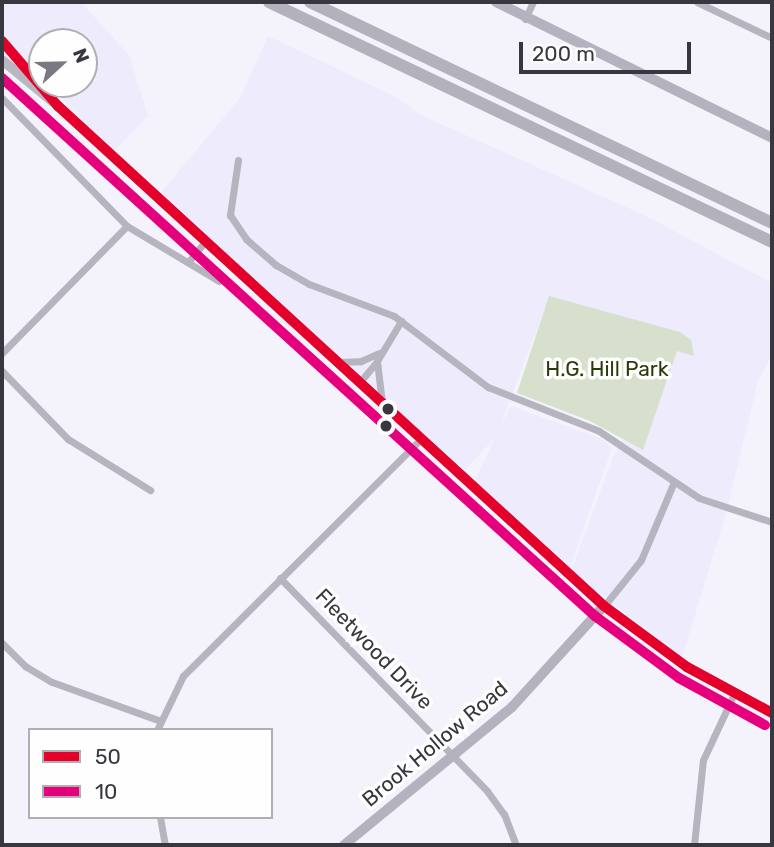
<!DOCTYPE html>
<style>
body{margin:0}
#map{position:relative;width:774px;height:847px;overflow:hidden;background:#f4f2fa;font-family:Rubik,sans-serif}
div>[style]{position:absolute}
.built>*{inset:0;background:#eeebfd}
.green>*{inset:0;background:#d6e0cc}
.street>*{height:7px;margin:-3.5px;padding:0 3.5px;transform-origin:3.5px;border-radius:3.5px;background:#b6b4be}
.secondary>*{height:10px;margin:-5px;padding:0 5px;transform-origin:5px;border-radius:5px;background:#b4b2be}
.primary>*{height:10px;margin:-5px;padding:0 5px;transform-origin:5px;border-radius:5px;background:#b8b6c1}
.highway>*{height:12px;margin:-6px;padding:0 6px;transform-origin:6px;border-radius:6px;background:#b3b1bc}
.bus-1>*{height:10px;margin:-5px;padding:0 5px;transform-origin:5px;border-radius:5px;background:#e4002b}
.bus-2>*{height:10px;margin:-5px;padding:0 5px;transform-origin:5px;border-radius:5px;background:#e5007d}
.dots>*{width:19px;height:19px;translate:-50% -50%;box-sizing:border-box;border:4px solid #fefefe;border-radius:50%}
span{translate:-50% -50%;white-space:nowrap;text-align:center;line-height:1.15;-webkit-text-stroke:7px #fefefe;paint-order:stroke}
.park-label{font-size:21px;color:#2a3b09}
.street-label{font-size:21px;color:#38363e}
.frame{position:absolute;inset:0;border:4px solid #38363e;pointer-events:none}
.legend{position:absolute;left:28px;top:728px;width:245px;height:91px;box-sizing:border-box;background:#fefefe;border:2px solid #afaeb1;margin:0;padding:9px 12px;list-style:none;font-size:21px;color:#38363e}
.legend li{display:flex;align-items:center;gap:14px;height:35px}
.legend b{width:35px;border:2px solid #afaeb1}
.north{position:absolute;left:28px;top:28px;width:70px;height:70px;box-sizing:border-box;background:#fefefe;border:2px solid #afaeb1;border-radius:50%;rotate:68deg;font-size:19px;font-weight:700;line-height:28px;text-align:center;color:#38363e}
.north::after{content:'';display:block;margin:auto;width:24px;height:32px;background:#7a7880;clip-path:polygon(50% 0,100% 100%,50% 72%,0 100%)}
.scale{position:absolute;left:519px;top:42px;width:172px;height:32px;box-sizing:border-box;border:4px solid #38363e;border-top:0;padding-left:9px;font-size:21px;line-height:24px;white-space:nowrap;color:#38363e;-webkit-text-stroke:5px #fefefe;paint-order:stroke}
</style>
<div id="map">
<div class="built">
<i style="clip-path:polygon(2px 2px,81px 2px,129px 55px,148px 116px,114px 151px,47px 84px,84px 84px,84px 42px,42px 42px,42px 79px,2px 33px)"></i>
<i style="clip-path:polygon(268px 36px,394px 96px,423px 116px,646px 216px,772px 283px,772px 355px,758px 381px,725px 517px,682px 657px,571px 571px,614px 455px,674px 349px,549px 298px,498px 431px,511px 406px,602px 439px,612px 448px,569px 570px,474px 483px,495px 438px,462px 473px,159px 195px,240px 98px)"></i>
</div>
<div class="green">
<i style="clip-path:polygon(549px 296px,680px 332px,691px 340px,694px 356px,677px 351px,643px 450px,590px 421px,517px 393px)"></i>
</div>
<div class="street">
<i style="left:697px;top:2px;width:83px;rotate:25.6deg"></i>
<i style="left:525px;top:19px;width:19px;rotate:-65deg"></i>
<i style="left:2px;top:98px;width:179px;rotate:45.7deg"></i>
<i style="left:127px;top:226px;width:107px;rotate:30.9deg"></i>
<i style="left:238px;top:160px;width:56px;rotate:98.3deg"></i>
<i style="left:230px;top:215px;width:29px;rotate:56deg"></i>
<i style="left:246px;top:239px;width:40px;rotate:41deg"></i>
<i style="left:276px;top:265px;width:38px;rotate:30deg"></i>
<i style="left:309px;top:284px;width:91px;rotate:20.6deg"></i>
<i style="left:394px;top:316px;width:118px;rotate:37.1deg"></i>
<i style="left:488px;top:387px;width:119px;rotate:21.6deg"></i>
<i style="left:599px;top:431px;width:120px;rotate:33.8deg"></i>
<i style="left:699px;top:498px;width:77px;rotate:18.2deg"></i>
<i style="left:188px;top:262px;width:26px;rotate:-50deg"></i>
<i style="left:2px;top:353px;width:178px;rotate:-45.5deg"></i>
<i style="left:337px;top:362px;width:24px;rotate:-2deg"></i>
<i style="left:361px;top:361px;width:20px;rotate:-24deg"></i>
<i style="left:2px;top:371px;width:95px;rotate:45.9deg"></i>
<i style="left:68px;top:439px;width:97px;rotate:31.9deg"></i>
<i style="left:359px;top:383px;width:26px;rotate:-50deg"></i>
<i style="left:382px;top:403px;width:42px;rotate:-96.8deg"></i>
<i style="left:377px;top:361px;width:47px;rotate:-59deg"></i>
<i style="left:280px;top:578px;width:297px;rotate:45.8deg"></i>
<i style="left:487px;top:791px;width:29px;rotate:54deg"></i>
<i style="left:504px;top:814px;width:33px;rotate:69deg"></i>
<i style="left:604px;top:606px;width:59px;rotate:-51.2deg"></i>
<i style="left:641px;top:560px;width:85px;rotate:-67.1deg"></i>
<i style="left:2px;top:643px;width:33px;rotate:45deg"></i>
<i style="left:25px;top:666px;width:31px;rotate:31deg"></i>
<i style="left:52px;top:682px;width:113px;rotate:19.7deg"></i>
<i style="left:157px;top:730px;width:60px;rotate:-64.3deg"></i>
<i style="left:183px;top:676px;width:334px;rotate:-44.9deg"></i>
<i style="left:160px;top:817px;width:28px;rotate:80deg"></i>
<i style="left:694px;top:845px;width:85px;rotate:-84deg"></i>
<i style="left:703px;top:760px;width:71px;rotate:-64.9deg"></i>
</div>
<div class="secondary">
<i style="left:496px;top:2px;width:308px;rotate:26.2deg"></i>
<i style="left:344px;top:845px;width:217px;rotate:-39.4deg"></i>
<i style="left:512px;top:707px;width:137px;rotate:-47.7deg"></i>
</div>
<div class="primary">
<i style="left:2px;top:41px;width:73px;rotate:48.9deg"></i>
<i style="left:2px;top:60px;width:72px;rotate:39.4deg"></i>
<i style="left:58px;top:106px;width:740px;rotate:42.48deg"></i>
<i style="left:604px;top:606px;width:103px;rotate:36.3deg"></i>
<i style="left:687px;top:667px;width:97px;rotate:28.4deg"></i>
</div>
<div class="highway">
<i style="left:269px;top:2px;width:557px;rotate:25.51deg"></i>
<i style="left:310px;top:2px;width:512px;rotate:25.56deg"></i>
</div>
<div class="bus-1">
<i style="left:2px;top:41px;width:86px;rotate:49.3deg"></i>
<i style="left:58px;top:106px;width:740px;rotate:42.48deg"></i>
<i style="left:604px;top:606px;width:103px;rotate:36.3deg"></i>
<i style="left:687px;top:667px;width:97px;rotate:28.4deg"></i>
</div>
<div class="bus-2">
<i style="left:2px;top:78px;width:801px;rotate:42.22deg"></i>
<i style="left:595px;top:616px;width:104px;rotate:36.4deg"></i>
<i style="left:679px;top:678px;width:98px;rotate:28.7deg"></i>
</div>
<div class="dots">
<i style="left:388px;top:409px;background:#38363e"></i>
<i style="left:386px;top:426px;background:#38363e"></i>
</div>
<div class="park-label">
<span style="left:607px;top:369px">H.G. Hill Park</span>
</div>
<div class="street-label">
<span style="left:374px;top:649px;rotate:46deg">Fleetwood Drive</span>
<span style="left:435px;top:744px;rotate:-40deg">Brook Hollow Road</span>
</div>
<div class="frame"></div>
<ul class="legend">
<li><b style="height:9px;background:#e4002b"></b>50</li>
<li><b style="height:9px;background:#e5007d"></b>10</li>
</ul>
<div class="north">N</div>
<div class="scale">200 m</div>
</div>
